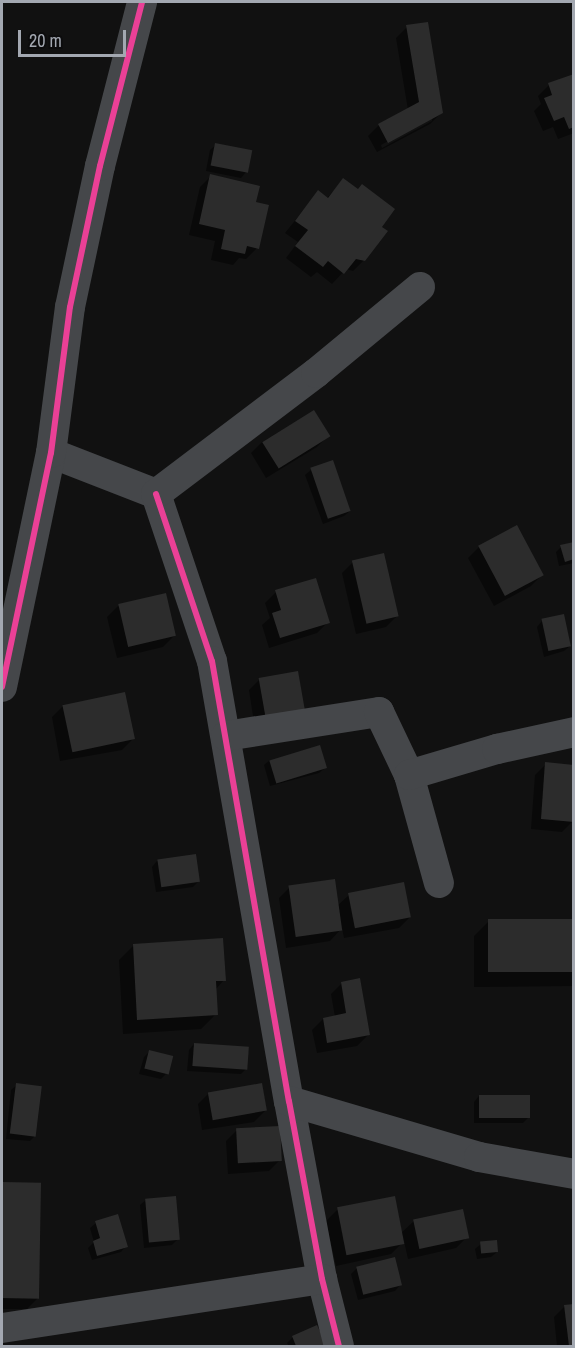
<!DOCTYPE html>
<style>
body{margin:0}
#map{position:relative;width:575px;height:1348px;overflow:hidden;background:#111;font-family:"Archivo Narrow",sans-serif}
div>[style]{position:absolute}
.shadow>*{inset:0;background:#0007}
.building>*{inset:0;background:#2c2c2c;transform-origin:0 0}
.street>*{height:30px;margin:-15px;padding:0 15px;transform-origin:15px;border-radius:15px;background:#45474a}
.cycleway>*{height:6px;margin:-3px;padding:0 3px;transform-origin:3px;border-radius:3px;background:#ea4096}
span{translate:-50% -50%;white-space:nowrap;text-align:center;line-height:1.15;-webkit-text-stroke:4.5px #0c0c0d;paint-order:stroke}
.frame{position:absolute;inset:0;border:3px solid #a3a8b1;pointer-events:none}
.scale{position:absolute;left:18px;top:30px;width:108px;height:27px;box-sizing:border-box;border:3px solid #a3a8b1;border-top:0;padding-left:8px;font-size:18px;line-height:21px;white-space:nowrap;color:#a3a8b1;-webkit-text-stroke:4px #0c0c0d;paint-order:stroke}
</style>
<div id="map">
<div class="shadow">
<i style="clip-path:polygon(evenodd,407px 27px,442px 112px,430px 124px,377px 152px,368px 136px,379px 125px,408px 110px,396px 38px,407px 27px,432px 117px,432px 121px,382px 148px,381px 145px,432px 117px)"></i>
<i style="clip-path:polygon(573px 76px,574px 133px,558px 139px,553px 127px,543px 131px,534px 111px,541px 104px,538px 96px,549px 85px)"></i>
<i style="clip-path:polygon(216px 145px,246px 172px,241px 178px,206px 171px,210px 150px)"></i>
<i style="clip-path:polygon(211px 176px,254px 203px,257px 248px,246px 259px,239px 258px,233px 265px,211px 260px,215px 241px,189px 235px,200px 187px)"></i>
<i style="clip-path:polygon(344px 180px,380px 227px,364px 260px,353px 271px,346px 269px,332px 284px,317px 272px,311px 277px,286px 258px,298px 242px,285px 233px,318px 192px,326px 199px)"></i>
<i style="clip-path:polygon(328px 436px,317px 447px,266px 478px,251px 453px,262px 442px)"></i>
<i style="clip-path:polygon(311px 470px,350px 511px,344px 516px,323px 524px,305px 475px)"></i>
<i style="clip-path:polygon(574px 544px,574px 563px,559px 566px,556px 552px,561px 547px)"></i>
<i style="clip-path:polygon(479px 547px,542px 575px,531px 586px,494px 606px,468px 558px)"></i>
<i style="clip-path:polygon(353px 562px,397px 616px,386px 627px,356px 634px,342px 573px)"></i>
<i style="clip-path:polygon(276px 592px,328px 622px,317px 633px,269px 648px,262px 625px,270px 618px,265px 603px)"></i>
<i style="clip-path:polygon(118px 606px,174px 636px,163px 647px,117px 658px,107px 617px)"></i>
<i style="clip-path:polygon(542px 621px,570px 646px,564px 651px,544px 657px,537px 627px)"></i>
<i style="clip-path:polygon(260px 679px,303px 710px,255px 729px,249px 690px)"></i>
<i style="clip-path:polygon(63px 706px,133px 739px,122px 750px,60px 761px,52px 717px)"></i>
<i style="clip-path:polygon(270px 760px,325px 768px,319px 773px,270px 786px,264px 765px)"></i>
<i style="clip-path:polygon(546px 764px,573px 821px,562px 832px,531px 829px,535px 775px)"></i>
<i style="clip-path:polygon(157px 861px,199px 881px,193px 887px,156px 892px,152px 867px)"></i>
<i style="clip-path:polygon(290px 887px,337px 906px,349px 895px,410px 917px,399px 928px,344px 938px,342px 928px,330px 941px,286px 948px,279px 898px)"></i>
<i style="clip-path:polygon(489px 921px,574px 921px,574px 986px,474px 987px,474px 936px)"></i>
<i style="clip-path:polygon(134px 945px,224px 980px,215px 990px,216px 1014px,201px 1029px,123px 1034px,119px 960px)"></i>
<i style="clip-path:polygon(342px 983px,368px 1035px,357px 1046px,317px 1053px,312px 1030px,323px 1019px,335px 1017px,331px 994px)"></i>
<i style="clip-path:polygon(194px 1044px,246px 1069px,241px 1074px,187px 1071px,189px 1050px)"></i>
<i style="clip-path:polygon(149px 1052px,166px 1074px,161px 1079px,139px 1074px,144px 1057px)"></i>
<i style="clip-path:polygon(17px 1085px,35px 1136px,30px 1141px,6px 1139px,11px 1090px)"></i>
<i style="clip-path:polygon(209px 1093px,265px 1111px,254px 1122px,202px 1130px,198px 1104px)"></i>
<i style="clip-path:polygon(479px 1096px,528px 1118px,523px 1123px,474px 1123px,474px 1102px)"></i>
<i style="clip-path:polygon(237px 1130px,280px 1160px,269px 1171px,228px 1174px,226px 1141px)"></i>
<i style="clip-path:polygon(2px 1184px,38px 1298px,27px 1309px,2px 1309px)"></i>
<i style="clip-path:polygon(146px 1200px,178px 1239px,172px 1245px,144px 1248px,140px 1205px)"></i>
<i style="clip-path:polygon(337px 1210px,400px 1234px,414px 1221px,467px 1237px,456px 1248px,408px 1259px,404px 1241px,391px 1254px,336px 1266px,326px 1221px)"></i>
<i style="clip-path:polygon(96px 1223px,126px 1246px,121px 1252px,92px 1260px,88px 1248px,94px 1242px,90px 1228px)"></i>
<i style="clip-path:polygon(481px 1244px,497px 1252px,491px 1257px,477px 1259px,475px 1249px)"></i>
<i style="clip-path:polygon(357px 1268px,400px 1285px,395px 1291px,358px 1300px,351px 1274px)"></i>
<i style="clip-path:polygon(574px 1305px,574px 1346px,557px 1346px,554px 1317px,565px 1306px)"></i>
<i style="clip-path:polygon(317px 1327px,325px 1346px,289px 1346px,287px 1343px,293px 1337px)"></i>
</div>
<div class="building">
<i style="clip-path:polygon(428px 22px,443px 113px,388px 143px,378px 124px,419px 102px,406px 25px)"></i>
<i style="clip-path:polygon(574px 74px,574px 127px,569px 129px,564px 117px,554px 121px,544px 98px,552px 95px,548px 83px)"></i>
<i style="left:215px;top:143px;width:38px;height:23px;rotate:11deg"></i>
<i style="clip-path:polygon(210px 174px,260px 186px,256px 202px,269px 205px,259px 249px,247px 246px,245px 254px,221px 249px,225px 230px,199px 224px)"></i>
<i style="clip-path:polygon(343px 178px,358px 189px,362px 184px,395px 209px,382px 227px,388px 231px,365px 261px,356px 259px,344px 274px,328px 261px,323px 267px,295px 246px,308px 230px,295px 221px,318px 190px,328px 198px)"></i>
<i style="left:314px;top:410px;width:31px;height:61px;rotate:58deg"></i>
<i style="left:333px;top:460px;width:54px;height:24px;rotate:71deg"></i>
<i style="left:517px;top:525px;width:57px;height:44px;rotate:62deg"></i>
<i style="clip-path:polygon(574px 542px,574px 559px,565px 562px,560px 545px)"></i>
<i style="left:384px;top:553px;width:65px;height:33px;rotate:77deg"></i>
<i style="clip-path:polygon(316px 578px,330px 623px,280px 638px,272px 613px,281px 610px,275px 590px)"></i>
<i style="left:166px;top:593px;width:44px;height:49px;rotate:77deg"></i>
<i style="left:564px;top:614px;width:33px;height:23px;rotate:78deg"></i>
<i style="left:298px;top:671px;width:41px;height:40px;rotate:80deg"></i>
<i style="left:125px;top:692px;width:48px;height:64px;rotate:78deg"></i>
<i style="left:320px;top:745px;width:24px;height:53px;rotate:73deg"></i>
<i style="clip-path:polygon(545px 762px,574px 765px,574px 822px,541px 819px)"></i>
<i style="left:196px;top:854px;width:28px;height:39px;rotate:82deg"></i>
<i style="left:335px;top:879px;width:52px;height:47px;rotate:82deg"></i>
<i style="left:404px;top:882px;width:36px;height:57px;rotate:79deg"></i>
<i style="left:574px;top:919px;width:53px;height:86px;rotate:90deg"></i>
<i style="clip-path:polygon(223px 938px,226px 981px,216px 981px,218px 1015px,137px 1020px,133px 944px)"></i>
<i style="clip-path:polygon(360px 978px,370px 1035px,327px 1043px,323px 1018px,346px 1013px,341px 982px)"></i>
<i style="left:194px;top:1043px;width:55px;height:23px;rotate:4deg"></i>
<i style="left:149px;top:1050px;width:25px;height:19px;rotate:14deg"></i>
<i style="left:16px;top:1083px;width:26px;height:51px;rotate:7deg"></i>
<i style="left:262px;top:1083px;width:28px;height:55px;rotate:80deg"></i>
<i style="left:479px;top:1095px;width:51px;height:23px"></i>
<i style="left:280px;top:1126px;width:35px;height:44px;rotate:87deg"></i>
<i style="left:2px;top:1182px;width:39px;height:116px;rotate:1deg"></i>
<i style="left:176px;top:1196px;width:44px;height:31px;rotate:85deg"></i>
<i style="left:395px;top:1196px;width:49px;height:59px;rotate:79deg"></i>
<i style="left:463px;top:1209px;width:30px;height:51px;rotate:78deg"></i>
<i style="clip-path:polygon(118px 1214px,128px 1247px,97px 1256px,93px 1241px,100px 1238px,95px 1221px)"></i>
<i style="left:497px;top:1240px;width:12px;height:17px;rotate:85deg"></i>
<i style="left:395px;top:1257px;width:29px;height:40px;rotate:76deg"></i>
<i style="clip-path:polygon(574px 1304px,574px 1346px,569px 1346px,564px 1305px)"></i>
<i style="clip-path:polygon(317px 1325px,327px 1346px,296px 1346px,292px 1336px)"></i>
</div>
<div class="street">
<i style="left:51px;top:453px;width:113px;rotate:21.3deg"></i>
<i style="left:156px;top:494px;width:176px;rotate:71.5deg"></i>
<i style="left:212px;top:661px;width:447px;rotate:80.1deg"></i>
<i style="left:289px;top:1101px;width:181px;rotate:79.5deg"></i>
<i style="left:322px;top:1279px;width:69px;rotate:75.8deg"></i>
<i style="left:156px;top:494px;width:201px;rotate:-37.1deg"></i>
<i style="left:316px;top:373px;width:135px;rotate:-39.6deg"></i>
<i style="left:2px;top:687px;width:239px;rotate:-78.2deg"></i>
<i style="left:51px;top:453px;width:147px;rotate:-82.6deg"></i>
<i style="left:70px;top:307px;width:144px;rotate:-78deg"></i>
<i style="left:100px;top:166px;width:169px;rotate:-75.6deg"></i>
<i style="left:226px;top:736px;width:155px;rotate:-8.9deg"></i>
<i style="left:379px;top:712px;width:70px;rotate:64.5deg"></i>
<i style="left:409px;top:775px;width:112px;rotate:74.5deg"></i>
<i style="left:409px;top:775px;width:92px;rotate:-16.5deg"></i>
<i style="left:497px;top:749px;width:79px;rotate:-12.4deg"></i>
<i style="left:289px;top:1101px;width:198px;rotate:16.4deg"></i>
<i style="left:479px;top:1157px;width:97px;rotate:10.1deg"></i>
<i style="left:2px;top:1328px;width:324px;rotate:-8.7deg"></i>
</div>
<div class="cycleway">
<i style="left:156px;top:494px;width:176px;rotate:71.5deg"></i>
<i style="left:212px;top:661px;width:447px;rotate:80.1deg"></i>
<i style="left:289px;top:1101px;width:181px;rotate:79.5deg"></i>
<i style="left:322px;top:1279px;width:69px;rotate:75.8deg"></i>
<i style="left:2px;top:687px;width:239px;rotate:-78.2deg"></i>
<i style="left:51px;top:453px;width:147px;rotate:-82.6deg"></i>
<i style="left:70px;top:307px;width:144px;rotate:-78deg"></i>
<i style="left:100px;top:166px;width:169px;rotate:-75.6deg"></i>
</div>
<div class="frame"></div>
<div class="scale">20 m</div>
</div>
